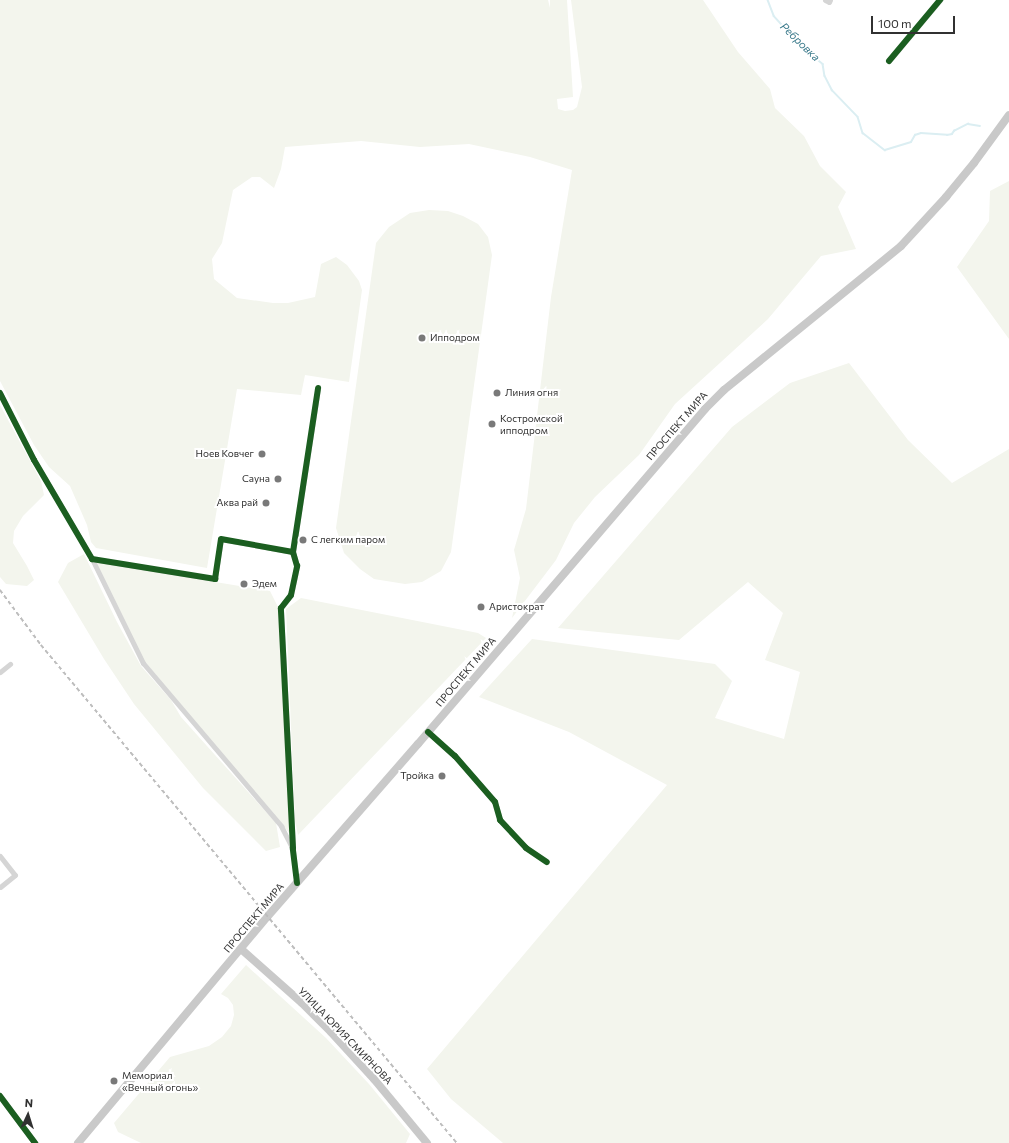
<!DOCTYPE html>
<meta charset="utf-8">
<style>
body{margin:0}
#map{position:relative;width:1009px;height:1143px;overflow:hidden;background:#fff;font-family:Commissioner,sans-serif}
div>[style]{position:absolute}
.green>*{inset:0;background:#f3f5ed}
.stream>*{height:1.5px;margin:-0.75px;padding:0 0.75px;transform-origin:0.75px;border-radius:0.75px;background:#dbeef2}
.minor>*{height:5px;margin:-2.5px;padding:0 2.5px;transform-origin:2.5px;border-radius:2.5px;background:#d5d5d5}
.tertiary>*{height:6px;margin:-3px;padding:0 3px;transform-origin:3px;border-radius:3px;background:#d5d5d5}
.primary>*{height:8px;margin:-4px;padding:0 4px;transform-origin:4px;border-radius:4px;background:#c9c9c9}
.rail>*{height:1.5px;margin-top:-0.75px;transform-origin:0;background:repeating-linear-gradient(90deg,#bdbdbd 0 4px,transparent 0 7px)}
.cycleway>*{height:6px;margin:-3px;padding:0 3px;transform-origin:3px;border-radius:3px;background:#1b5e20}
.dots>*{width:11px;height:11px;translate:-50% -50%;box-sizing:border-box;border:2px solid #fff;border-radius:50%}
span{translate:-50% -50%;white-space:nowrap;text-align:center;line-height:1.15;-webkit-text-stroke:4px #fff;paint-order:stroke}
.poi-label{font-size:10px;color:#313131}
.left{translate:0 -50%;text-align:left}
.right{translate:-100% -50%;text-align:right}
.street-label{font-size:10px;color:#313131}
.water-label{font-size:11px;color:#3c7b8c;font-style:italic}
.north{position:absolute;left:8px;top:1095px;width:40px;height:40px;-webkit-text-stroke:3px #fff;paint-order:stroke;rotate:4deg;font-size:11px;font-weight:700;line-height:16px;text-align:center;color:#313131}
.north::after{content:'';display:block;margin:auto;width:14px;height:18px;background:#313131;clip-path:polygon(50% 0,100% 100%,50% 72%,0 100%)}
.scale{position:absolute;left:871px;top:16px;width:84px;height:18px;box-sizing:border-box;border:2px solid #313131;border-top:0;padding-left:5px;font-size:12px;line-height:14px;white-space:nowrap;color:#313131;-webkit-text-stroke:3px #fff;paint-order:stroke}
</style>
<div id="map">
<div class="green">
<i style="clip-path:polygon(0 0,548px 0,550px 8px,550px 0,567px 0,573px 97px,557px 99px,558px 109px,565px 111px,573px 110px,577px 107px,582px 87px,571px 0,703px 0,738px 52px,770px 89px,775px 108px,804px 136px,820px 166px,846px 192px,838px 207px,856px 249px,821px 256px,768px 319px,675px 404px,639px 455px,595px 497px,574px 523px,556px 560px,512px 618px,520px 578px,514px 550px,526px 509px,551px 297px,572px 170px,530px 157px,469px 144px,420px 147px,361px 141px,285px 147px,281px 169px,274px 188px,260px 177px,252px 177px,233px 190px,222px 243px,212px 259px,214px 279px,237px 298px,273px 303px,288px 303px,315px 297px,321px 264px,336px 257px,347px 265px,359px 281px,362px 290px,349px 382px,305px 375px,301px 395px,237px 389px,207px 568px,96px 548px,91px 542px,87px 525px,70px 486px,49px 467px,34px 445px,0 381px)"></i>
<i style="clip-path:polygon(1009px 181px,1009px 339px,957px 267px,989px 221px,990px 191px)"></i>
<i style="clip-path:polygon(429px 210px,448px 211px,463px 216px,478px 224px,488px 237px,492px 255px,451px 552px,441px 571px,422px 582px,405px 584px,374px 579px,360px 569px,344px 553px,336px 528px,376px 243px,389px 227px,410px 213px)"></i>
<i style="clip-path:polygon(849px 363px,908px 440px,952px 483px,1009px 449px,1009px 1143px,503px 1143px,451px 1099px,427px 1069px,667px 785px,569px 732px,479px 697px,532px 639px,715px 664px,732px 681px,715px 718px,784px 739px,800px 672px,765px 660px,783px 613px,748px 582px,679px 640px,558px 628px,732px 427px,790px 383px)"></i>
<i style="clip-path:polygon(0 405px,41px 481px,44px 495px,23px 516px,14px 531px,13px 543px,27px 566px,34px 580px,27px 586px,6px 584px,0 577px)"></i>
<i style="clip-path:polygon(84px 554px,117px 622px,141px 666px,171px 700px,181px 717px,276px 823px,280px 847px,266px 851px,203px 788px,134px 704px,104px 659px,58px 582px,68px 563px)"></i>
<i style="clip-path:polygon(95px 562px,270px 591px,278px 607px,290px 834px,144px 661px)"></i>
<i style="clip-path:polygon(301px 598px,478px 633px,486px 638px,298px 835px,295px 821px,286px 609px)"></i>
<i style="clip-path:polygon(246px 965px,326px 1038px,369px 1084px,410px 1134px,406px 1143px,141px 1143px,118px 1132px,114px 1123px,170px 1057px,209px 1046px,222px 1037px,231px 1026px,234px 1015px,233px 1005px,228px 998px,221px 994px)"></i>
</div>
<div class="stream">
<i style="left:768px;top:0;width:17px;rotate:69deg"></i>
<i style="left:774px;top:16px;width:42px;rotate:47.9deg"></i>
<i style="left:802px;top:47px;width:27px;rotate:39deg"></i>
<i style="left:823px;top:64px;width:12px;rotate:81deg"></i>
<i style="left:825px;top:76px;width:16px;rotate:63deg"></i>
<i style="left:832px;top:90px;width:37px;rotate:46deg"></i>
<i style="left:858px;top:117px;width:17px;rotate:73deg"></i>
<i style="left:863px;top:133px;width:28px;rotate:38deg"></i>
<i style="left:885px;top:150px;width:27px;rotate:-17deg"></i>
<i style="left:911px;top:142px;width:8px;rotate:-60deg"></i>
<i style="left:915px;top:135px;width:6px;rotate:-18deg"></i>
<i style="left:921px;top:133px;width:26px;rotate:4deg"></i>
<i style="left:947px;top:135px;width:5px;rotate:-11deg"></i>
<i style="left:952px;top:134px;width:4px;rotate:-56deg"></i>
<i style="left:954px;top:131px;width:16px;rotate:-27deg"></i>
<i style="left:968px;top:124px;width:12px;rotate:9deg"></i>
</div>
<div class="minor">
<i style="left:825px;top:0;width:4px;rotate:27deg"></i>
<i style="left:829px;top:2px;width:2px;rotate:-63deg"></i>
<i style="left:889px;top:61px;width:80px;rotate:-50.1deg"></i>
<i style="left:0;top:393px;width:75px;rotate:63.1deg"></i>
<i style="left:34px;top:460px;width:115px;rotate:59.6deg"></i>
<i style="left:92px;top:559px;width:125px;rotate:9.2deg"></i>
<i style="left:215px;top:579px;width:40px;rotate:-81.5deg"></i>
<i style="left:221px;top:539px;width:73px;rotate:10.2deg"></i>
<i style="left:92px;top:559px;width:116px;rotate:63.9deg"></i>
<i style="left:143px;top:663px;width:214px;rotate:49.7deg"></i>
<i style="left:281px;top:826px;width:22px;rotate:63deg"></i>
<i style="left:0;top:672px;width:13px;rotate:-39deg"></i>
<i style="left:428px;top:732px;width:36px;rotate:42deg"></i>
<i style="left:455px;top:756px;width:61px;rotate:49deg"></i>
<i style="left:495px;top:802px;width:19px;rotate:74deg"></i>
<i style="left:500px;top:820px;width:38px;rotate:47deg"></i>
<i style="left:526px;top:848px;width:25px;rotate:34deg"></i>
<i style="left:0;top:856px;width:24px;rotate:52deg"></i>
<i style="left:15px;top:875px;width:19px;rotate:141deg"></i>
<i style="left:297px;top:883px;width:35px;rotate:-97deg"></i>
<i style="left:293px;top:848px;width:240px;rotate:-92.9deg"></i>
<i style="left:281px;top:608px;width:16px;rotate:-52deg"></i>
<i style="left:291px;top:595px;width:30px;rotate:-78deg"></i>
<i style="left:297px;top:566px;width:15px;rotate:-106deg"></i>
<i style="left:293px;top:552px;width:166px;rotate:-81.3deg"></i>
</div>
<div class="tertiary">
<i style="left:0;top:1096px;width:59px;rotate:53.3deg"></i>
</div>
<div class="primary">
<i style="left:241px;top:949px;width:81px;rotate:41.5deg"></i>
<i style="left:302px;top:1003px;width:41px;rotate:45deg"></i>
<i style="left:331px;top:1032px;width:64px;rotate:47.5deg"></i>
<i style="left:374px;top:1079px;width:83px;rotate:50.4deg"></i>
<i style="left:78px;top:1143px;width:295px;rotate:-50.1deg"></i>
<i style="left:267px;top:917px;width:230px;rotate:-48.9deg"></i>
<i style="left:418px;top:744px;width:441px;rotate:-49.4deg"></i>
<i style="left:705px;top:409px;width:27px;rotate:-45deg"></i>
<i style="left:724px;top:390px;width:228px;rotate:-39.1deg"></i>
<i style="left:901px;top:246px;width:67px;rotate:-47.4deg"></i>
<i style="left:946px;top:197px;width:44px;rotate:-50.5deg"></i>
<i style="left:974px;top:163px;width:59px;rotate:-53.9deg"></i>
</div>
<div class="rail">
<i style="left:0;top:590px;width:69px;rotate:53.3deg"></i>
<i style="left:41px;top:645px;width:649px;rotate:50.13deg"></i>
</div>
<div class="cycleway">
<i style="left:889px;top:61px;width:80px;rotate:-50.1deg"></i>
<i style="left:0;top:393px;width:75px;rotate:63.1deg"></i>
<i style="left:34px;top:460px;width:115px;rotate:59.6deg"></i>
<i style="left:92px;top:559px;width:125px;rotate:9.2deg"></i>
<i style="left:215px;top:579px;width:40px;rotate:-81.5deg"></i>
<i style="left:221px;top:539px;width:73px;rotate:10.2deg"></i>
<i style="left:428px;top:732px;width:36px;rotate:42deg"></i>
<i style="left:455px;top:756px;width:61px;rotate:49deg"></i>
<i style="left:495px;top:802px;width:19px;rotate:74deg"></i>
<i style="left:500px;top:820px;width:38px;rotate:47deg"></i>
<i style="left:526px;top:848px;width:25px;rotate:34deg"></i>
<i style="left:297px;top:883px;width:35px;rotate:-97deg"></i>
<i style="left:293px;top:848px;width:240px;rotate:-92.9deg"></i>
<i style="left:281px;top:608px;width:16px;rotate:-52deg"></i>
<i style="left:291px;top:595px;width:30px;rotate:-78deg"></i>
<i style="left:297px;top:566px;width:15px;rotate:-106deg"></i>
<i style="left:293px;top:552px;width:166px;rotate:-81.3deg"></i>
<i style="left:0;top:1096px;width:59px;rotate:53.3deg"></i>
</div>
<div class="dots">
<i style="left:422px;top:338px;background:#797979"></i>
<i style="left:497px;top:393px;background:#797979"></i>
<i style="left:492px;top:424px;background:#797979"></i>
<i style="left:262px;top:454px;background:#797979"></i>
<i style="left:278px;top:479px;background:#797979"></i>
<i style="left:266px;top:503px;background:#797979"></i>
<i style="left:303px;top:540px;background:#797979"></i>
<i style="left:244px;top:584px;background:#797979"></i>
<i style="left:481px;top:607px;background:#797979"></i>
<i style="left:442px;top:776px;background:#797979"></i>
<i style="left:114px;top:1081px;background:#797979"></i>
</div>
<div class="poi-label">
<span class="left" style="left:430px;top:338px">Ипподром</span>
<span class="left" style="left:505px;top:393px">Линия огня</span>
<span class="left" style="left:500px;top:424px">Костромской<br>ипподром</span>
<span class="right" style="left:254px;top:454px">Ноев Ковчег</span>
<span class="right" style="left:270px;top:479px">Сауна</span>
<span class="right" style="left:258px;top:503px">Аква рай</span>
<span class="left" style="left:311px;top:540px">С легким паром</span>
<span class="left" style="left:252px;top:584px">Эдем</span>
<span class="left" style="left:489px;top:607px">Аристократ</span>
<span class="right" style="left:434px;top:776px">Тройка</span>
<span class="left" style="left:122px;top:1081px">Мемориал<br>«Вечный огонь»</span>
</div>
<div class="street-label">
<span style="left:677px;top:426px;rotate:-49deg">ПРОСПЕКТ МИРА</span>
<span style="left:466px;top:672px;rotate:-50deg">ПРОСПЕКТ МИРА</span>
<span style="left:254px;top:918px;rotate:-50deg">ПРОСПЕКТ МИРА</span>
<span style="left:345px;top:1036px;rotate:46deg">УЛИЦА ЮРИЯ СМИРНОВА</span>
</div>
<div class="water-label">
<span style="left:800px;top:42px;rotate:44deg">Ребровка</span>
</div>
<div class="north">N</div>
<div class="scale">100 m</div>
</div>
